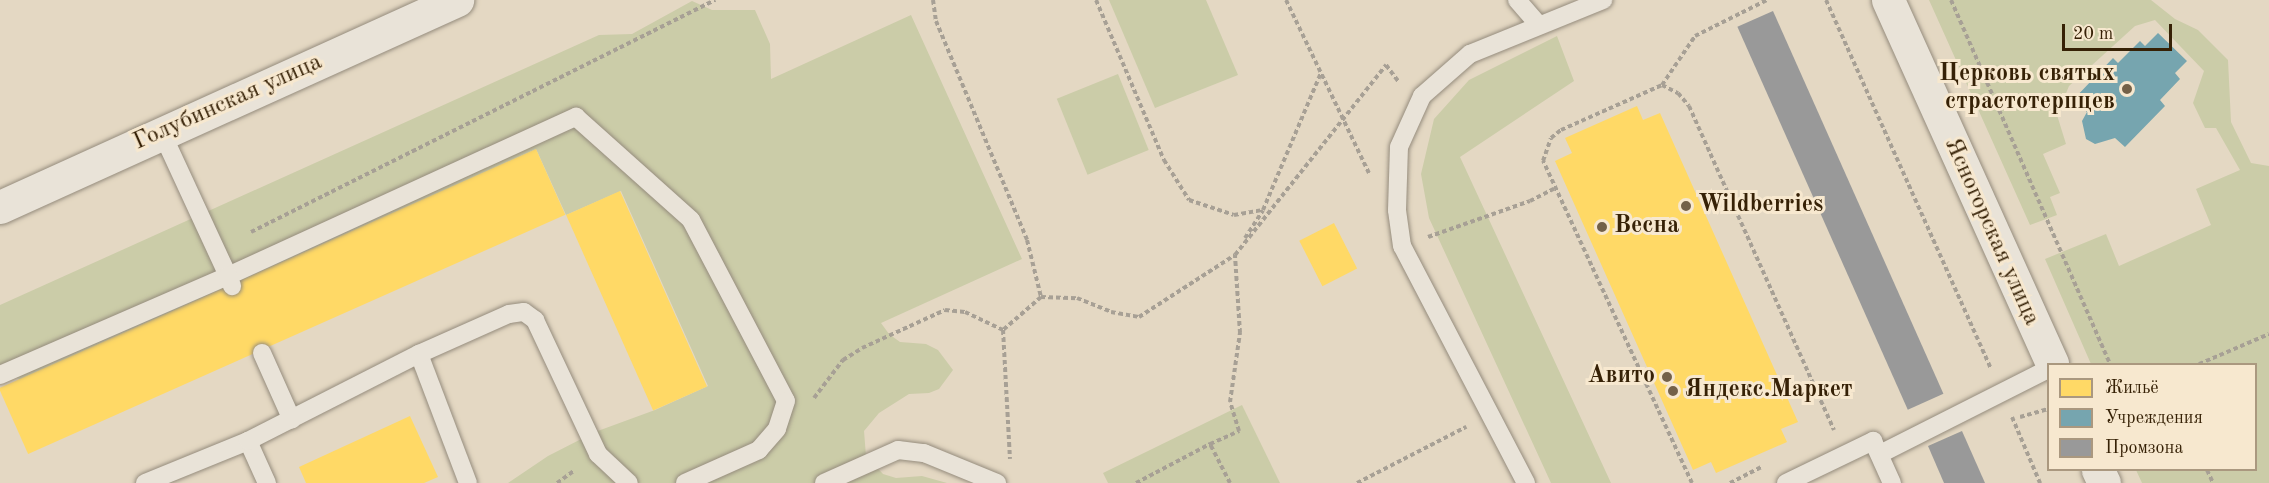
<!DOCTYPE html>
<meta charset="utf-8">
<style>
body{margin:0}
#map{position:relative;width:2269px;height:483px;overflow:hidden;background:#e4d8c3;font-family:"Old Standard TT",serif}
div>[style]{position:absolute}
.green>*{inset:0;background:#cbcca8;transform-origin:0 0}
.homes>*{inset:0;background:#ffd966;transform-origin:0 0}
.public>*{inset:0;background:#76a5af}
.industry>*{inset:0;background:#999;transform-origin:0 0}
.path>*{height:4px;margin-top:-2px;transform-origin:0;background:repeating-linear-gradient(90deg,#a7a095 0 4.5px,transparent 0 7.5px)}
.roads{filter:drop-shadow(0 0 2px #958c7d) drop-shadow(0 0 2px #958c7d)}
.service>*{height:18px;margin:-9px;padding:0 9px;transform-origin:9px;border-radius:9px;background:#e9e3d8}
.secondary>*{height:33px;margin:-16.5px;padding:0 16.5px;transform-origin:16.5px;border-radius:16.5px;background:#e9e3d8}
.dots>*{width:16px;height:16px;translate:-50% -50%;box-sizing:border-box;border:3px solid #f7e8cf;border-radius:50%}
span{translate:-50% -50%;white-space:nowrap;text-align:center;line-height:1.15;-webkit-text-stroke:6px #f7e8cf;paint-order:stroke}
.poi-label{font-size:24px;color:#362106;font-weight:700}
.right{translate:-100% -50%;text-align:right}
.left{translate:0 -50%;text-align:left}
.street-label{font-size:24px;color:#362106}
.legend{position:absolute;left:2047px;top:363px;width:210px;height:108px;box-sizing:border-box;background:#f7e8cf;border:2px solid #aa987f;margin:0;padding:8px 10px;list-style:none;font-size:18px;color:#362106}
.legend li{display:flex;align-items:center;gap:12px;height:30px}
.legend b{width:30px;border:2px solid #aa987f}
.scale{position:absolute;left:2062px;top:24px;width:110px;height:27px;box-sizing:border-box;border:3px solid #362106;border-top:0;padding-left:8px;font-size:18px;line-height:21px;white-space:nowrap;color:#362106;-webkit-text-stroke:4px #f7e8cf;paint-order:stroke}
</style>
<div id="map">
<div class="green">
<i style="clip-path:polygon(1109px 0,1206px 0,1238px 75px,1155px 108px)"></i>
<i style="clip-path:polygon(1929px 0,2151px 0,2175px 19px,2198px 30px,2228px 60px,2231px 122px,2251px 163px,2269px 166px,2269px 483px,2142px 483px,2136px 470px,2256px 470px,2256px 364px,2091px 364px,2045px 259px,2106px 234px,2119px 266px,2211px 225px,2196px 189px,2240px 170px,2216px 128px,2205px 128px,2193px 103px,2204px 71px,2155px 20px,2135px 26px,2069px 86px,2057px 115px,2066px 144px,2043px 154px,2060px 193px,2050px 197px,2057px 215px,2030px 225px)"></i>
<i style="clip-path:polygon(692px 1px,712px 10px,755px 10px,770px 44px,771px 79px,911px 15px,1022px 259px,881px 323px,889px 334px,900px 342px,926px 344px,938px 350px,953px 370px,939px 389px,929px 393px,909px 394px,879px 413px,864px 431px,866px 456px,883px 474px,896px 478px,922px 476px,947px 483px,508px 483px,548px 456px,595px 432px,655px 410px,708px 386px,621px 191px,566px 215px,536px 149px,24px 381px,10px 375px,0 364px,0 305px,599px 35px,632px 34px)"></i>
<i style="clip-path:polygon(1557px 36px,1574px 81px,1460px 157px,1611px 483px,1551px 483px,1429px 218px,1421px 174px,1434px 119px,1469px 80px)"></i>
<i style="left:1118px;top:74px;width:82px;height:66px;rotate:68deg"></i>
<i style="clip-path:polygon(1242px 405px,1280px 483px,1108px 483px,1103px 473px)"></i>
</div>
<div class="homes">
<i style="clip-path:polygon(1637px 106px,1643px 120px,1660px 113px,1798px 422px,1781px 429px,1787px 442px,1716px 473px,1711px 462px,1693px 470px,1555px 161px,1572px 153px,1565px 138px)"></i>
<i style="left:536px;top:149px;width:72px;height:588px;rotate:66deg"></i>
<i style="left:620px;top:191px;width:214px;height:59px;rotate:66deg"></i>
<i style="left:1334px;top:223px;width:51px;height:39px;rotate:63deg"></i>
<i style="clip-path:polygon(410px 416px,438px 477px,424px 483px,306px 483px,299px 467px)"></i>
</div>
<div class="public">
<i style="clip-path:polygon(2158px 33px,2187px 61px,2175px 73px,2180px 79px,2160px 100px,2165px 106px,2125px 147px,2115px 138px,2095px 144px,2086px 139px,2082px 121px,2087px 112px,2073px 100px,2113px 58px,2118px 63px,2140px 41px,2145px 46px)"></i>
</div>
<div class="industry">
<i style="left:1773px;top:11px;width:419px;height:39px;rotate:66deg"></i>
<i style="clip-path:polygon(1962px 431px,1985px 483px,1944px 483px,1928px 446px)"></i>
</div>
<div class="path">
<i style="left:933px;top:0;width:21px;rotate:82deg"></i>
<i style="left:936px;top:21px;width:237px;rotate:67.4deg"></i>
<i style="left:1027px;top:240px;width:59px;rotate:76.2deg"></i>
<i style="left:1041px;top:297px;width:50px;rotate:139deg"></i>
<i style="left:1003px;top:330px;width:129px;rotate:86.9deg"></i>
<i style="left:1096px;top:0;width:174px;rotate:67deg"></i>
<i style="left:1164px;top:160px;width:47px;rotate:58deg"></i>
<i style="left:1189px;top:200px;width:47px;rotate:18.4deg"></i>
<i style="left:1234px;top:215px;width:28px;rotate:-10deg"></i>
<i style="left:1286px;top:0;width:192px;rotate:64.4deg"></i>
<i style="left:1826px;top:0;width:404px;rotate:65.9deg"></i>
<i style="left:1951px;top:0;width:397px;rotate:66.4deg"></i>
<i style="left:1662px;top:85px;width:59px;rotate:-56deg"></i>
<i style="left:1695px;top:36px;width:80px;rotate:-26.6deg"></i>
<i style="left:251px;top:232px;width:519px;rotate:-26.57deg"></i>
<i style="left:1428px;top:237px;width:108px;rotate:-19.4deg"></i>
<i style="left:1530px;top:201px;width:29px;rotate:-27deg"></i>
<i style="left:1245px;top:238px;width:33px;rotate:-57deg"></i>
<i style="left:1263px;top:210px;width:149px;rotate:-67.1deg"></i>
<i style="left:1041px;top:297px;width:36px;rotate:2deg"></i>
<i style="left:1077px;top:298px;width:37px;rotate:22deg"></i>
<i style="left:1111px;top:312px;width:28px;rotate:10deg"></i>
<i style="left:1139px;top:317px;width:114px;rotate:-32.9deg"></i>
<i style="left:2199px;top:364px;width:76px;rotate:-23.2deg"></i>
<i style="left:814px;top:398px;width:48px;rotate:-52.7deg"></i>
<i style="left:843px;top:360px;width:22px;rotate:-32deg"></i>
<i style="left:862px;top:348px;width:91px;rotate:-24.6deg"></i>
<i style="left:945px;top:310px;width:20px;rotate:6deg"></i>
<i style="left:965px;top:312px;width:42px;rotate:25.3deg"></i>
<i style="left:2012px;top:417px;width:72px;rotate:67deg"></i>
<i style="left:2020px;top:417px;width:29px;rotate:-16deg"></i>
<i style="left:2207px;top:470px;width:14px;rotate:65deg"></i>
<i style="left:557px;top:483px;width:22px;rotate:-36deg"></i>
<i style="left:1136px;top:483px;width:84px;rotate:-27.8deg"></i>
<i style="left:1230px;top:483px;width:44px;rotate:-117.1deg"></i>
<i style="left:1210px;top:444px;width:32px;rotate:-24deg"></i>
<i style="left:1239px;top:431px;width:30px;rotate:-107deg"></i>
<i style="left:1230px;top:402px;width:70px;rotate:-81.8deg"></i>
<i style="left:1240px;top:333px;width:78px;rotate:-93.7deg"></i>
<i style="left:1235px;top:255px;width:243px;rotate:-51.5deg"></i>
<i style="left:1386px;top:65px;width:21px;rotate:53deg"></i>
<i style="left:1357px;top:483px;width:123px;rotate:-27.2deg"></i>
<i style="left:1692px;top:483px;width:355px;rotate:-114.8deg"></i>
<i style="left:1543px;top:161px;width:24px;rotate:-71deg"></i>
<i style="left:1551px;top:138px;width:13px;rotate:-39deg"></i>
<i style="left:1561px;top:130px;width:111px;rotate:-24deg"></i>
<i style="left:1662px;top:85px;width:18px;rotate:27deg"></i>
<i style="left:1678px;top:93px;width:17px;rotate:50deg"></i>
<i style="left:1689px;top:106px;width:355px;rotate:65.9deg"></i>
<i style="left:1730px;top:483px;width:36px;rotate:-27deg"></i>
</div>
<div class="roads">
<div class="service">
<i style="left:1517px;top:0;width:33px;rotate:49deg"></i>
<i style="left:162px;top:133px;width:157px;rotate:65.2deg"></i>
<i style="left:228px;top:276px;width:383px;rotate:-24.6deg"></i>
<i style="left:576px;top:117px;width:154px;rotate:41.8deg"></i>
<i style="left:691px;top:220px;width:204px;rotate:62.3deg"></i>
<i style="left:786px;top:401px;width:29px;rotate:108deg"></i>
<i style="left:777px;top:429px;width:28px;rotate:131deg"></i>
<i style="left:759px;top:450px;width:81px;rotate:156deg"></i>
<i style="left:262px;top:353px;width:73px;rotate:65.9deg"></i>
<i style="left:419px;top:354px;width:138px;rotate:69.2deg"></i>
<i style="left:0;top:375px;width:249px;rotate:-23.5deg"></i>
<i style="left:228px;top:276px;width:11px;rotate:68deg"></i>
<i style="left:248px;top:441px;width:46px;rotate:65.7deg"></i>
<i style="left:1880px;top:454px;width:188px;rotate:-26.8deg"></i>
<i style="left:145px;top:483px;width:111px;rotate:-22.2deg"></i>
<i style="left:248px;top:441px;width:192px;rotate:-27deg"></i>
<i style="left:419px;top:354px;width:98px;rotate:-24deg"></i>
<i style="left:509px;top:314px;width:15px;rotate:-8deg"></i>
<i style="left:524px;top:312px;width:14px;rotate:36deg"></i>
<i style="left:535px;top:320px;width:148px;rotate:64.8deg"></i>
<i style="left:598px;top:454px;width:42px;rotate:43.1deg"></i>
<i style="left:824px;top:483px;width:81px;rotate:-24deg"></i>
<i style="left:898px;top:450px;width:26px;rotate:7deg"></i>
<i style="left:924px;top:453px;width:79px;rotate:22.3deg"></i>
<i style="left:1526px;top:483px;width:267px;rotate:-117.6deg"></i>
<i style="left:1402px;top:246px;width:36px;rotate:-98deg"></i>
<i style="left:1397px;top:210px;width:63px;rotate:-88.2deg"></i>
<i style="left:1399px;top:147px;width:56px;rotate:-65.7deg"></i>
<i style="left:1422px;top:96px;width:64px;rotate:-41.2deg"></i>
<i style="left:1470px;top:54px;width:144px;rotate:-22.1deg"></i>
<i style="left:1786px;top:483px;width:97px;rotate:-25.8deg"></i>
<i style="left:1873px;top:441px;width:46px;rotate:65.7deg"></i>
</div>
<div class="secondary">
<i style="left:1888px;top:0;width:399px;rotate:65.7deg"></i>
<i style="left:0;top:207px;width:502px;rotate:-24.37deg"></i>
<i style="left:2098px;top:470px;width:14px;rotate:65deg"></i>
</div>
</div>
<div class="dots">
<i style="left:2127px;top:89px;background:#736148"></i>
<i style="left:1686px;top:206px;background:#736148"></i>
<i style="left:1602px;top:227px;background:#736148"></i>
<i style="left:1667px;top:377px;background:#736148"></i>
<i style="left:1673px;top:391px;background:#736148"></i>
</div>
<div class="poi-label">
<span class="right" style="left:2115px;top:89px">Церковь святых<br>страстотерпцев</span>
<span class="left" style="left:1698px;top:206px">Wildberries</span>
<span class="left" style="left:1614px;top:227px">Весна</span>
<span class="right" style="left:1655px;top:377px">Авито</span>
<span class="left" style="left:1685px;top:391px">Яндекс.Маркет</span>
</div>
<div class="street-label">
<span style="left:228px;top:103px;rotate:-24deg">Голубинская улица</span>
<span style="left:1991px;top:232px;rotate:66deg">Ясногорская улица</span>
</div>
<ul class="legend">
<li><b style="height:16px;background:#ffd966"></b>Жильё</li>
<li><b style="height:16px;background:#76a5af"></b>Учреждения</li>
<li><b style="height:16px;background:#999"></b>Промзона</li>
</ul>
<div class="scale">20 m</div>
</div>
